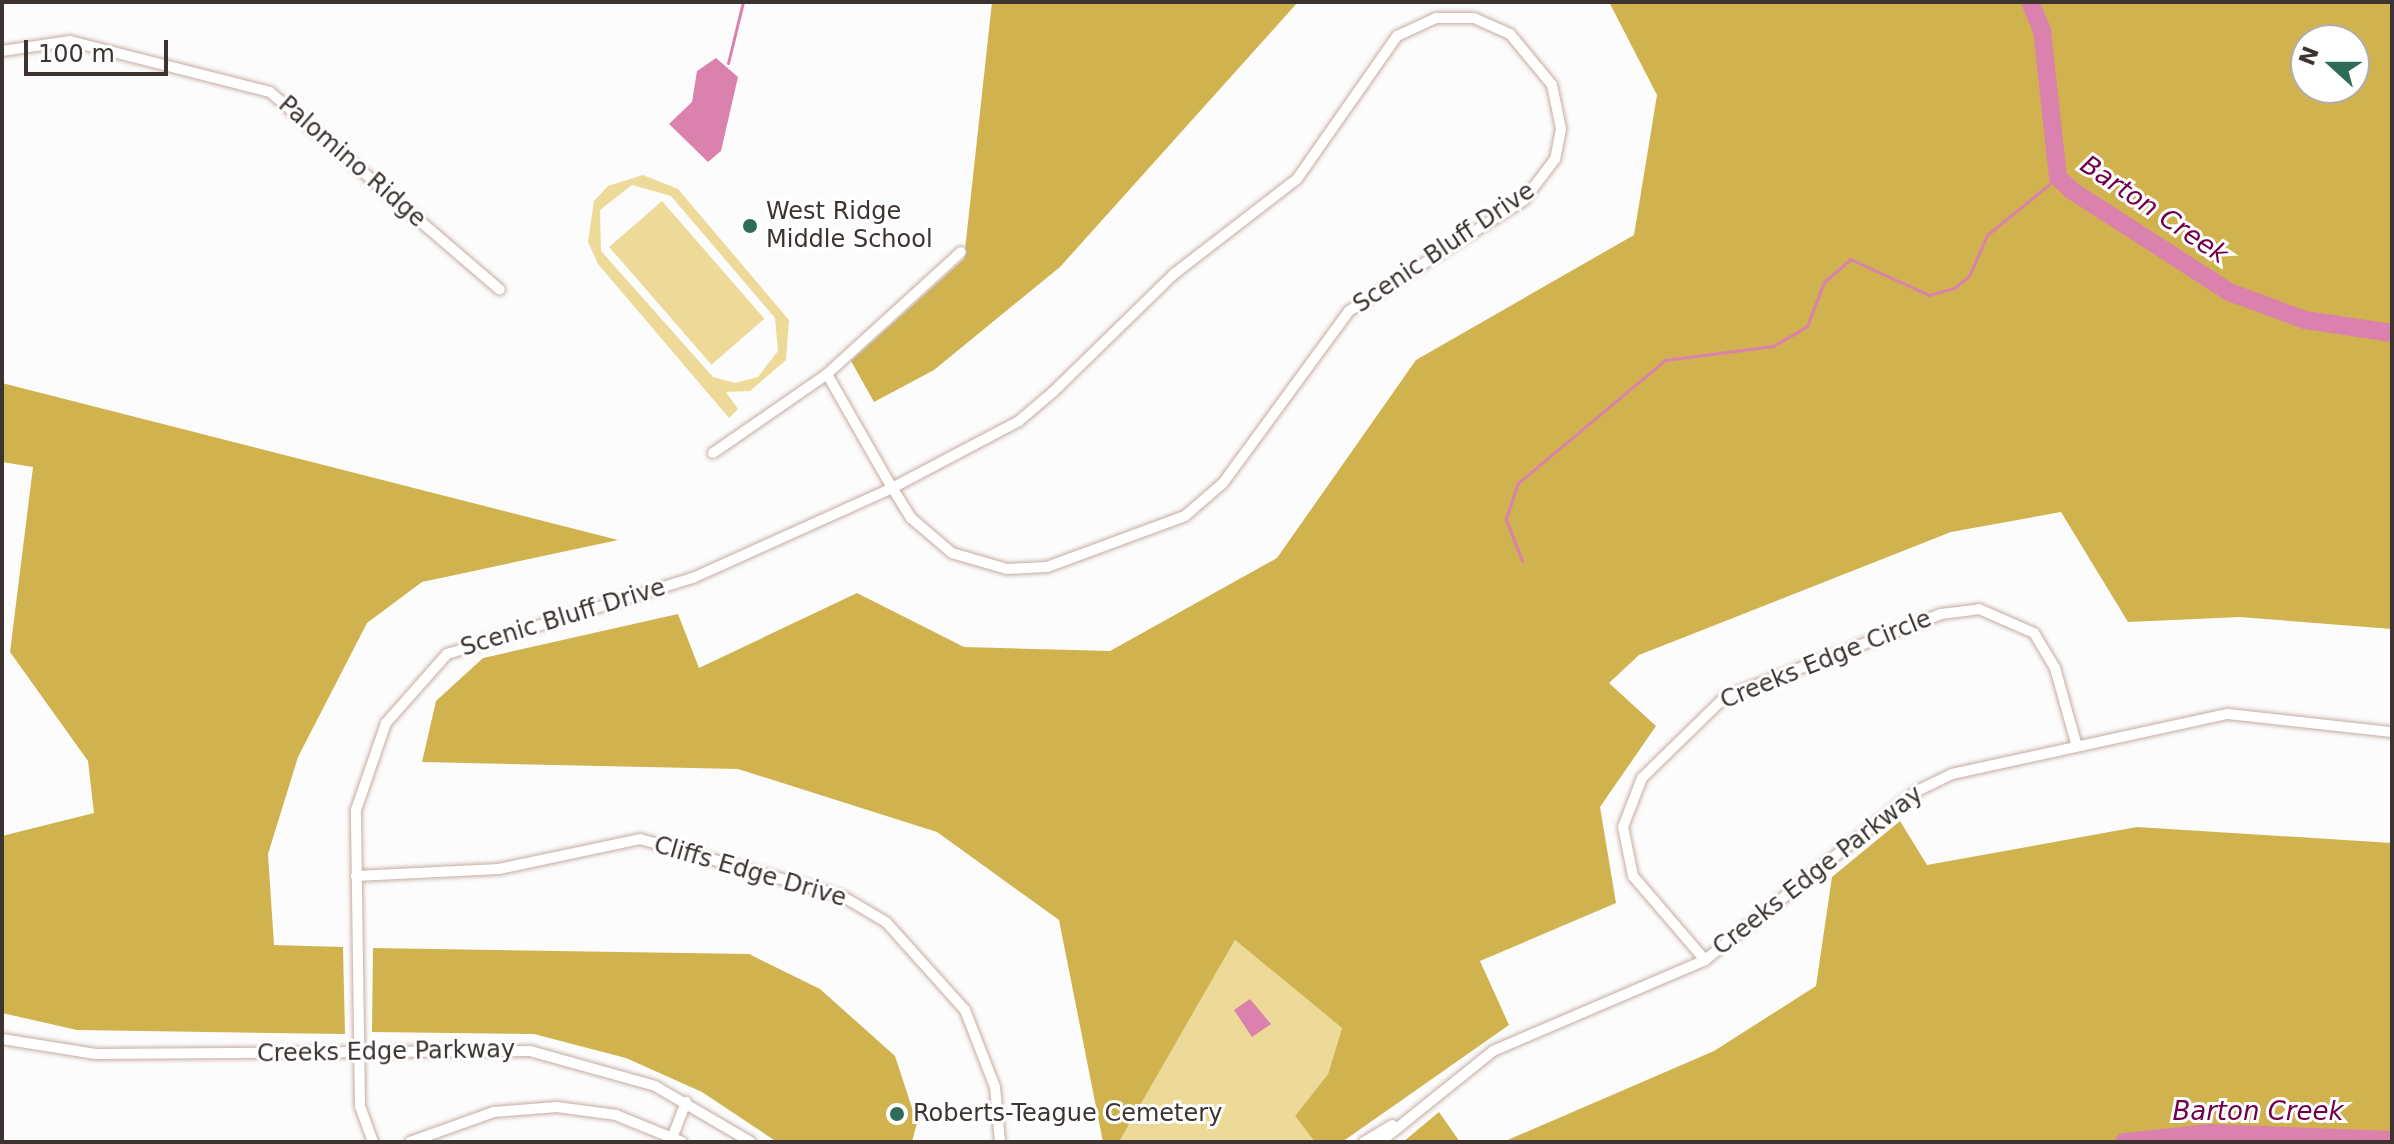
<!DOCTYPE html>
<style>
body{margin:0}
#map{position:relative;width:2394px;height:1144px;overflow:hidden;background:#fcfcfc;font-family:"DejaVu Sans",sans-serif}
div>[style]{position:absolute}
.green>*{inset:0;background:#edd998;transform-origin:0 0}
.forest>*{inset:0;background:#d0b34e}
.water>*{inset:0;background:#db81ae}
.stream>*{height:3px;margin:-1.5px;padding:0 1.5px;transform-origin:1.5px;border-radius:1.5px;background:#db81ae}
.river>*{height:18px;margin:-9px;padding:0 9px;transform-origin:9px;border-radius:9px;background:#db81ae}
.roads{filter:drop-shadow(0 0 2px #c4aca3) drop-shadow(0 0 2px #c4aca3)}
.minor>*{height:10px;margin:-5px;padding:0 5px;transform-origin:5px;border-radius:5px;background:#fff}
.dots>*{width:22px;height:22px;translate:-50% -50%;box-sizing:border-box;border:4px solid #fff;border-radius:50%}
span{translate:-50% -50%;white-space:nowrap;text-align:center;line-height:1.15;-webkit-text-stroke:6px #fff;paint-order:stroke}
.street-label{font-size:24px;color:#3d3330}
.poi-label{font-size:24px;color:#3d3330}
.left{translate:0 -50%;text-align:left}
.water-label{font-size:26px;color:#71004a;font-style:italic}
.frame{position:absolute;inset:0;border:4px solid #3d3330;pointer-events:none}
.north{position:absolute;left:2290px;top:24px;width:80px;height:80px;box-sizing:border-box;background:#fff;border:2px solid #b1adac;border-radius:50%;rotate:291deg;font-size:22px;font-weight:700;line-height:32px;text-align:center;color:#3d3330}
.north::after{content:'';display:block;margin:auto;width:28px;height:36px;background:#2d6c59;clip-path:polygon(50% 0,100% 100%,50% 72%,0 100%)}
.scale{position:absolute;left:24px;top:40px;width:144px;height:36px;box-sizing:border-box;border:4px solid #3d3330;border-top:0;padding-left:10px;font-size:24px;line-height:28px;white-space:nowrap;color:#3d3330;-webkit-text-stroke:6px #fff;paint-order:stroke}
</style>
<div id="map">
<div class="green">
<i style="clip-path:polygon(evenodd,643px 175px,678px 189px,789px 320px,786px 360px,750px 391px,726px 392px,738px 409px,729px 418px,598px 264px,588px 242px,594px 201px,608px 186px,643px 175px,632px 185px,671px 196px,775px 318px,778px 351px,758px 377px,735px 383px,713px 377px,601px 251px,600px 210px,632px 185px)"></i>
<i style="left:662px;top:201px;width:156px;height:70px;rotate:49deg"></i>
<i style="clip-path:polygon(1235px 940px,1342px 1028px,1328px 1074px,1295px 1116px,1315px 1142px,1119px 1142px)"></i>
</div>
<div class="forest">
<i style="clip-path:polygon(992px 2px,1298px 2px,1060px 267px,934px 370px,874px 402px,851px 361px,964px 259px)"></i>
<i style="clip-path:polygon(evenodd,1609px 2px,2392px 2px,2392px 629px,2240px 617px,2128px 622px,2061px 512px,1951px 532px,1639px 655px,1609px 683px,1656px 726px,1600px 807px,1616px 903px,1480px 961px,1509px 1025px,1342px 1142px,1315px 1142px,1295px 1116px,1328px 1074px,1342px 1028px,1235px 940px,1119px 1142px,1103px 1142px,1059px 920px,937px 832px,738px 769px,422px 762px,436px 701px,483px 658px,678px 614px,699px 668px,857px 593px,964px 647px,1110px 651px,1277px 558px,1416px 360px,1634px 235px,1657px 95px,1609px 2px,2354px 40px,2354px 88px,2306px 88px,2306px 40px,2354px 40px)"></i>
<i style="clip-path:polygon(2px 383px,618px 540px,422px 582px,367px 623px,298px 757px,268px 854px,274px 945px,343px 947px,345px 1034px,77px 1030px,2px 1013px,2px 836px,94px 813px,88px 761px,10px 652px,33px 467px,2px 462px)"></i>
<i style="clip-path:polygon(1900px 821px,1927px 865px,2137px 827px,2392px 843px,2392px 1142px,1503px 1142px,1714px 1051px,1816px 986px,1832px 877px)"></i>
<i style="clip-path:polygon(373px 948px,749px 954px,820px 989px,895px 1056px,917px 1123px,912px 1142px,777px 1142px,702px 1092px,626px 1058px,534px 1034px,372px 1032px)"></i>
<i style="clip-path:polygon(1439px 1112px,1460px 1142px,1403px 1142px)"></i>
</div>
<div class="water">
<i style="clip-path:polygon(716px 58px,738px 77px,721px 151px,708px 162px,669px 124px,692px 102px,697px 71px)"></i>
<i style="clip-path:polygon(1250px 999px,1271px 1024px,1252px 1037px,1234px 1010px)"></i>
</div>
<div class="stream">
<i style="left:728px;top:63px;width:63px;rotate:-76.2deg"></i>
<i style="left:1522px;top:561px;width:45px;rotate:-110.9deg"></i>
<i style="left:1506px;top:519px;width:38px;rotate:-72deg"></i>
<i style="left:1518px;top:483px;width:192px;rotate:-39.9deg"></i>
<i style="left:1665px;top:360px;width:109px;rotate:-7.4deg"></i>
<i style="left:1773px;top:346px;width:39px;rotate:-30deg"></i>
<i style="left:1807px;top:326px;width:47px;rotate:-68.9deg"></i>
<i style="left:1824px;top:282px;width:35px;rotate:-41deg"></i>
<i style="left:1850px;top:259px;width:87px;rotate:24.5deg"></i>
<i style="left:1929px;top:295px;width:26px;rotate:-16deg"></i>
<i style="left:1954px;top:288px;width:19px;rotate:-39deg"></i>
<i style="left:1969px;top:276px;width:45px;rotate:-66.3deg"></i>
<i style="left:1987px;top:235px;width:92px;rotate:-39.2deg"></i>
<i style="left:2210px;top:1133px;width:11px;rotate:52deg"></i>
</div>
<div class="river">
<i style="left:2030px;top:2px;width:30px;rotate:67deg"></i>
<i style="left:2042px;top:30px;width:148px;rotate:83.8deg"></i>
<i style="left:2058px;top:177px;width:18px;rotate:45deg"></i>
<i style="left:2071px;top:190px;width:188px;rotate:32.8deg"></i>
<i style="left:2229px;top:292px;width:81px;rotate:20.2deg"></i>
<i style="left:2305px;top:320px;width:88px;rotate:8.5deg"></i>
<i style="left:2124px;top:1142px;width:86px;rotate:-6deg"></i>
<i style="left:2210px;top:1133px;width:182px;rotate:2.2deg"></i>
</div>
<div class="roads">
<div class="minor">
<i style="left:1436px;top:18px;width:38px"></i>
<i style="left:1474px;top:18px;width:39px;rotate:24deg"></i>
<i style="left:1510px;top:34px;width:66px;rotate:50.5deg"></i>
<i style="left:1552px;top:85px;width:45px;rotate:78.4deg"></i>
<i style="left:1561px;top:129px;width:31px;rotate:101deg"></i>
<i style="left:1555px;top:159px;width:51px;rotate:127.1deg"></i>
<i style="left:1524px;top:200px;width:207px;rotate:147.6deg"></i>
<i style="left:1349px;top:311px;width:213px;rotate:126.2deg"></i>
<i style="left:1223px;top:483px;width:50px;rotate:139deg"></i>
<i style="left:1185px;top:516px;width:147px;rotate:159.7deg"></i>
<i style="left:1047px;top:567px;width:40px;rotate:177.1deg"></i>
<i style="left:1007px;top:569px;width:57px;rotate:-163.8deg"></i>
<i style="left:952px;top:553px;width:54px;rotate:-139.5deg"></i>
<i style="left:911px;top:518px;width:36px;rotate:-122deg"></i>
<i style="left:892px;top:488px;width:144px;rotate:-27.8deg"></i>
<i style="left:1019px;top:421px;width:45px;rotate:-40.5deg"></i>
<i style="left:1053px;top:392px;width:169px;rotate:-44.3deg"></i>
<i style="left:1174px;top:274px;width:155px;rotate:-37.7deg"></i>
<i style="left:1297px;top:179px;width:174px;rotate:-55deg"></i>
<i style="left:1397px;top:36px;width:43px;rotate:-24.8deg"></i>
<i style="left:2px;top:51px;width:69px;rotate:-8.4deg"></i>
<i style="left:70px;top:41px;width:206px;rotate:14.3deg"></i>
<i style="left:270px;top:92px;width:303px;rotate:40.7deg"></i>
<i style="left:713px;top:453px;width:139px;rotate:-34.7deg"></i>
<i style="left:827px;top:374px;width:181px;rotate:-42.3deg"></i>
<i style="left:356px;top:876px;width:143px;rotate:-2.8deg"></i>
<i style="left:499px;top:869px;width:144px;rotate:-12deg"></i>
<i style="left:640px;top:839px;width:210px;rotate:15.8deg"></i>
<i style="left:842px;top:896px;width:51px;rotate:30.6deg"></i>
<i style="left:886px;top:922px;width:118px;rotate:48.1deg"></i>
<i style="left:965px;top:1010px;width:83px;rotate:68.7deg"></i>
<i style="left:995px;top:1087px;width:55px;rotate:84.8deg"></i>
<i style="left:1705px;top:960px;width:111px;rotate:-130.6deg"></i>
<i style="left:1633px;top:876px;width:50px;rotate:-101.5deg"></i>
<i style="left:1623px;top:827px;width:53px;rotate:-68.8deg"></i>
<i style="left:1642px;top:778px;width:116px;rotate:-44.3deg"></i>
<i style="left:1725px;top:697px;width:231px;rotate:-21deg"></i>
<i style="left:1941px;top:614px;width:38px;rotate:-7deg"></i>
<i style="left:1979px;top:609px;width:60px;rotate:23.6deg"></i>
<i style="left:2034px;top:633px;width:41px;rotate:59deg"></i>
<i style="left:2055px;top:668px;width:78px;rotate:74.4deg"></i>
<i style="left:2px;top:1039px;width:95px;rotate:9.1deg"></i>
<i style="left:96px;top:1054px;width:434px;rotate:-0.4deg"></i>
<i style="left:530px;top:1051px;width:130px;rotate:15.6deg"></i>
<i style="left:655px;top:1086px;width:111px;rotate:30.3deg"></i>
<i style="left:671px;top:1141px;width:42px;rotate:-69deg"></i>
<i style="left:373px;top:1142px;width:38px;rotate:-110deg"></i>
<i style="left:360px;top:1106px;width:296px;rotate:-90.8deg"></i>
<i style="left:356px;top:810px;width:92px;rotate:-71deg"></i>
<i style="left:386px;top:723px;width:92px;rotate:-48.5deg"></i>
<i style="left:447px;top:654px;width:257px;rotate:-17.2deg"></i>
<i style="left:693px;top:578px;width:218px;rotate:-24.3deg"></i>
<i style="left:892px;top:488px;width:131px;rotate:-119.7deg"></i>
<i style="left:410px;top:1142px;width:89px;rotate:-19.7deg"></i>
<i style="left:494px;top:1112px;width:63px;rotate:-4.5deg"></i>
<i style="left:557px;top:1107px;width:60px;rotate:7.7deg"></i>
<i style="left:616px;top:1115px;width:71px;rotate:22.2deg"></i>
<i style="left:1364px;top:1142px;width:33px;rotate:-31deg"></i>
<i style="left:1380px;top:1142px;width:145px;rotate:-38.8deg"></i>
<i style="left:1493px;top:1051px;width:231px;rotate:-23.2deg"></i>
<i style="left:1705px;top:960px;width:271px;rotate:-38.6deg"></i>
<i style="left:1917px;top:791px;width:39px;rotate:-26deg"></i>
<i style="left:1952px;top:774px;width:282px;rotate:-12.3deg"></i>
<i style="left:2228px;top:714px;width:165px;rotate:6.3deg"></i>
</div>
</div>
<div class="dots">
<i style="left:750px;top:226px;background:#2d6c59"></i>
<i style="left:897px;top:1114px;background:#2d6c59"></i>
</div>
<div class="street-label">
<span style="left:352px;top:162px;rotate:41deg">Palomino Ridge</span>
<span style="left:1444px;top:248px;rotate:-34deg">Scenic Bluff Drive</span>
<span style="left:563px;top:618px;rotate:-17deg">Scenic Bluff Drive</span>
<span style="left:1826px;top:660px;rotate:-22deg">Creeks Edge Circle</span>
<span style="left:1818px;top:871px;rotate:-38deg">Creeks Edge Parkway</span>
<span style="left:750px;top:872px;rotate:16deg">Cliffs Edge Drive</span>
<span style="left:386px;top:1052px;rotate:-1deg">Creeks Edge Parkway</span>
</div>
<div class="poi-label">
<span class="left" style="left:766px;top:226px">West Ridge<br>Middle School</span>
<span class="left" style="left:913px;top:1114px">Roberts-Teague Cemetery</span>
</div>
<div class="water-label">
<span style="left:2154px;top:210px;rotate:34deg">Barton Creek</span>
<span style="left:2258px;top:1112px">Barton Creek</span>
</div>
<div class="frame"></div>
<div class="north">N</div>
<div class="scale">100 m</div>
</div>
